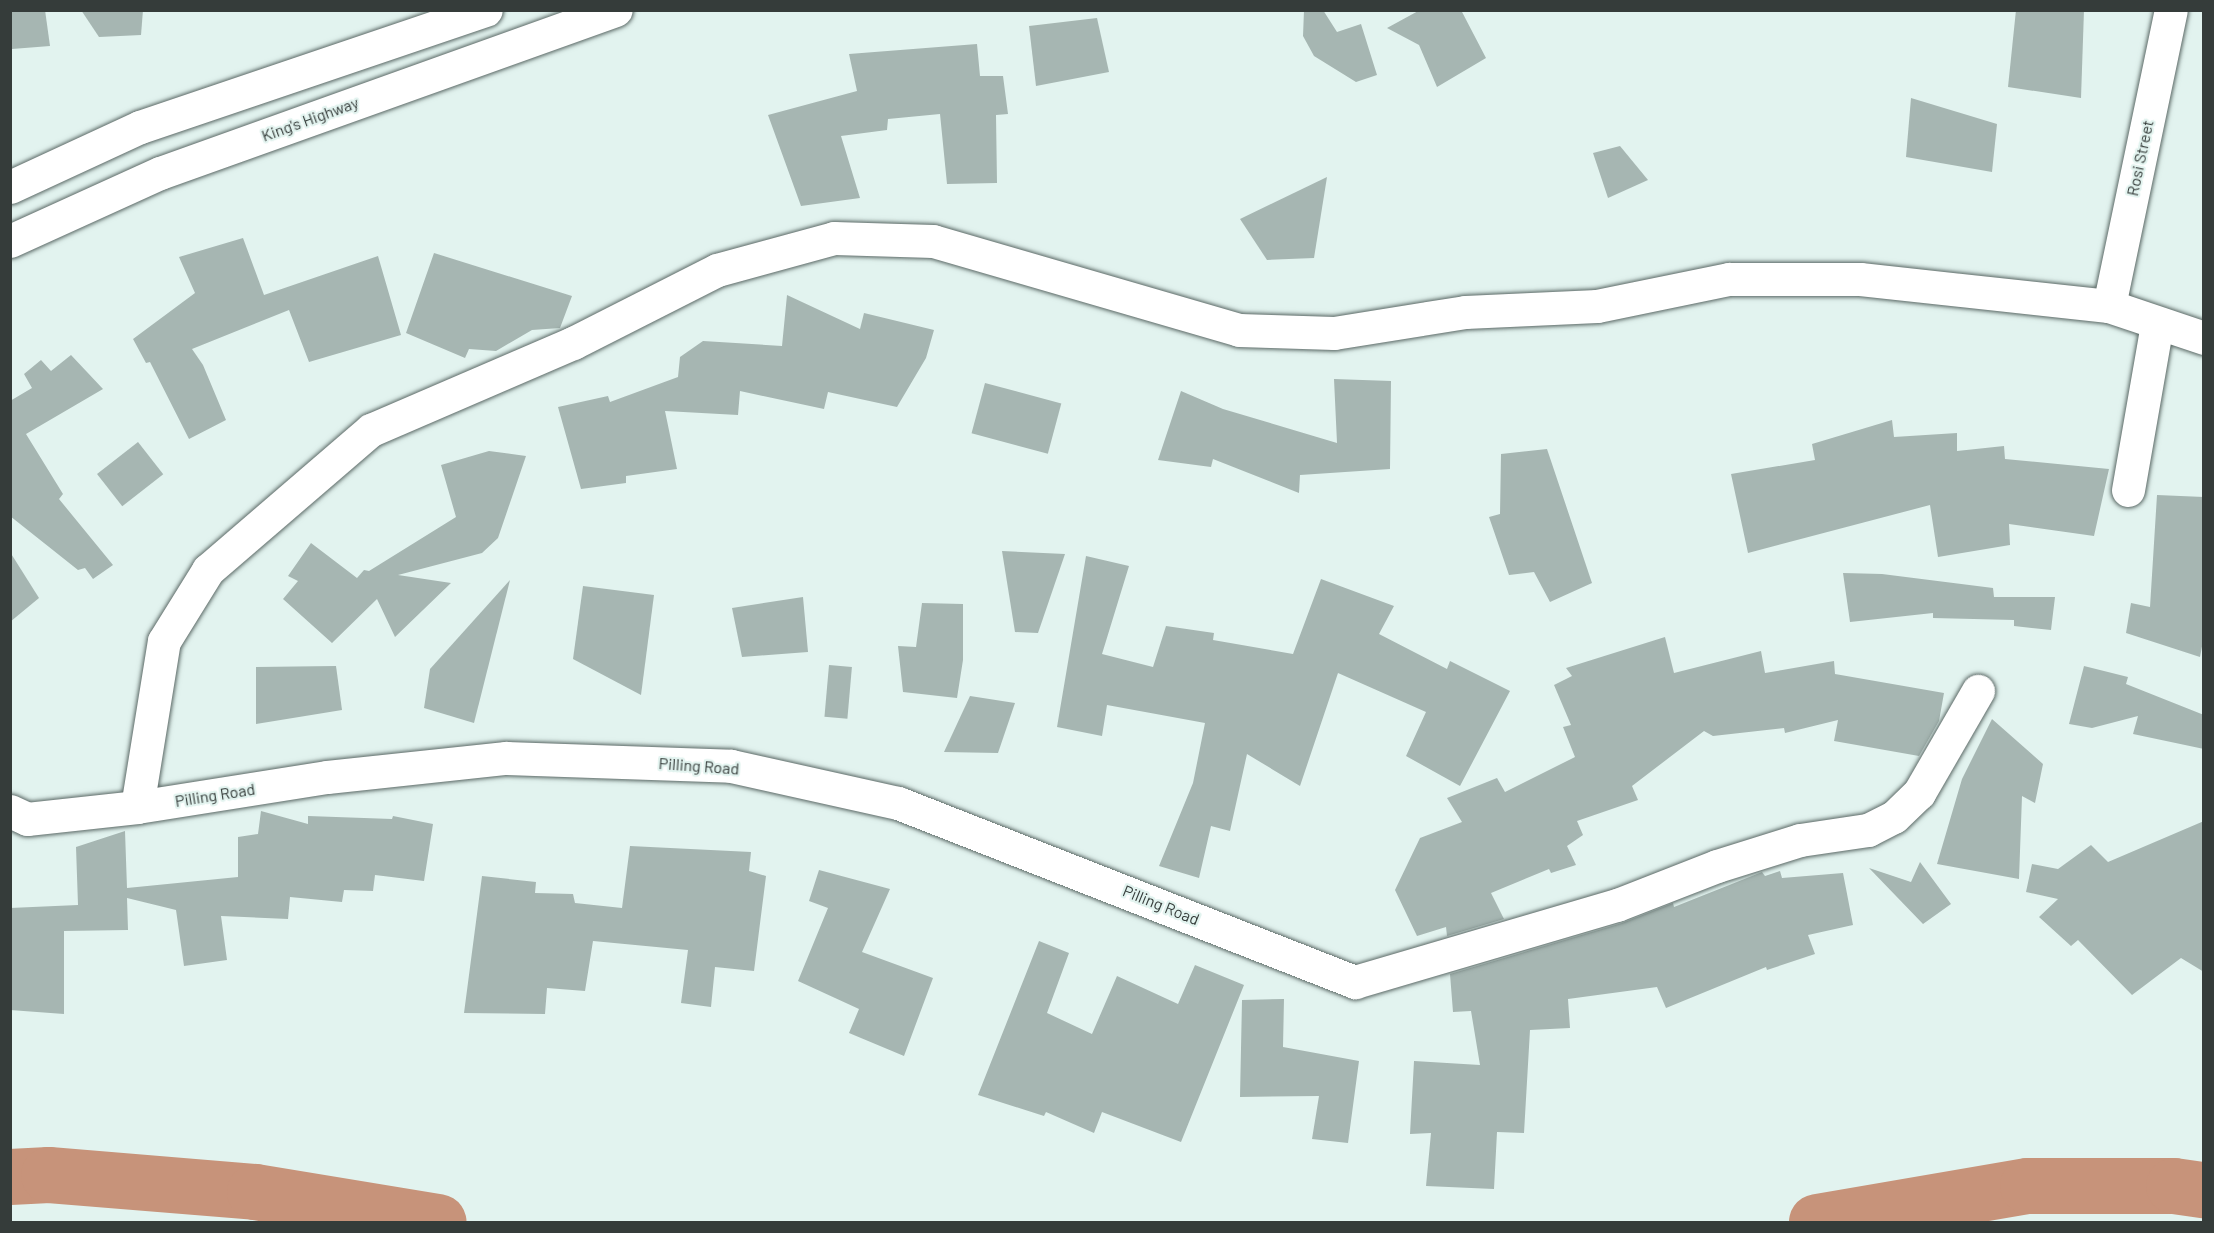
<!DOCTYPE html>
<style>
body{margin:0}
#map{position:relative;width:2214px;height:1233px;overflow:hidden;background:#e2f3ef;font-family:Barlow,sans-serif}
div>[style]{position:absolute}
.water>*{inset:0;background:#c7937a}
.river>*{height:56px;margin:-28px;padding:0 28px;transform-origin:28px;border-radius:28px;background:#c7937a}
.building>*{inset:0;background:#a6b6b2;transform-origin:0 0}
.roads{filter:drop-shadow(0 0 2px #5b6966) drop-shadow(0 0 2px #5b6966)}
.minor>*{height:33px;margin:-16.5px;padding:0 16.5px;transform-origin:16.5px;border-radius:16.5px;background:#fff}
.highway>*{height:33px;margin:-16.5px;padding:0 16.5px;transform-origin:16.5px;border-radius:16.5px;background:#fff}
span{translate:-50% -50%;white-space:nowrap;text-align:center;line-height:1.15;-webkit-text-stroke:4.5px #e2f3ef;paint-order:stroke}
.street-label{font-size:16px;color:#353c3a}
.frame{position:absolute;inset:0;border:12px solid #353c3a;pointer-events:none}
</style>
<div id="map">
<div class="water">
<i style="clip-path:polygon(11px 1163px,36px 1169px,11px 1178px)"></i>
</div>
<div class="river">
<i style="left:10px;top:1177px;width:39px;rotate:-3deg"></i>
<i style="left:49px;top:1175px;width:207px;rotate:4.7deg"></i>
<i style="left:255px;top:1192px;width:186px;rotate:9.3deg"></i>
<i style="left:1817px;top:1222px;width:214px;rotate:-9.7deg"></i>
<i style="left:2028px;top:1186px;width:146px"></i>
<i style="left:2174px;top:1186px;width:30px;rotate:8deg"></i>
</div>
<div class="building">
<i style="clip-path:polygon(11px 10px,45px 10px,50px 46px,12px 49px)"></i>
<i style="clip-path:polygon(81px 10px,143px 10px,141px 35px,99px 37px)"></i>
<i style="clip-path:polygon(1304px 10px,1323px 10px,1337px 32px,1361px 24px,1377px 75px,1356px 82px,1314px 56px,1303px 36px)"></i>
<i style="clip-path:polygon(1420px 10px,1461px 10px,1486px 58px,1437px 87px,1419px 45px,1387px 28px)"></i>
<i style="clip-path:polygon(2016px 10px,2084px 10px,2081px 98px,2008px 87px)"></i>
<i style="clip-path:polygon(1097px 18px,1109px 72px,1036px 86px,1029px 26px)"></i>
<i style="clip-path:polygon(977px 44px,980px 76px,1003px 76px,1008px 114px,996px 115px,997px 183px,947px 184px,940px 114px,888px 119px,887px 130px,841px 136px,860px 198px,801px 206px,768px 115px,857px 91px,849px 54px)"></i>
<i style="clip-path:polygon(1911px 98px,1997px 124px,1992px 172px,1906px 157px)"></i>
<i style="clip-path:polygon(1620px 146px,1648px 180px,1608px 198px,1593px 153px)"></i>
<i style="clip-path:polygon(1327px 177px,1314px 258px,1267px 260px,1240px 219px)"></i>
<i style="clip-path:polygon(243px 238px,264px 295px,378px 256px,401px 335px,309px 362px,289px 310px,192px 349px,203px 365px,226px 420px,189px 439px,150px 362px,146px 363px,133px 339px,195px 293px,179px 257px)"></i>
<i style="clip-path:polygon(434px 253px,572px 296px,560px 328px,532px 330px,496px 351px,469px 349px,465px 358px,406px 333px)"></i>
<i style="clip-path:polygon(787px 295px,860px 329px,864px 313px,934px 330px,926px 358px,897px 407px,828px 392px,824px 409px,740px 391px,738px 415px,665px 411px,677px 469px,626px 476px,626px 483px,581px 489px,558px 407px,608px 396px,610px 402px,678px 377px,680px 357px,703px 341px,782px 346px)"></i>
<i style="clip-path:polygon(71px 355px,103px 389px,26px 434px,63px 494px,59px 499px,113px 565px,93px 579px,85px 568px,78px 570px,10px 516px,10px 401px,32px 388px,24px 374px,41px 360px,51px 371px)"></i>
<i style="clip-path:polygon(1334px 379px,1391px 381px,1390px 469px,1300px 475px,1299px 493px,1213px 459px,1211px 467px,1158px 460px,1181px 391px,1223px 409px,1337px 443px)"></i>
<i style="left:985px;top:383px;width:79px;height:52px;rotate:15deg"></i>
<i style="clip-path:polygon(1892px 420px,1894px 437px,1957px 433px,1957px 451px,2004px 446px,2005px 459px,2109px 469px,2094px 536px,2009px 524px,2010px 545px,1938px 557px,1930px 505px,1748px 553px,1731px 474px,1815px 460px,1812px 444px)"></i>
<i style="left:138px;top:442px;width:41px;height:52px;rotate:52deg"></i>
<i style="clip-path:polygon(1547px 449px,1592px 583px,1550px 602px,1534px 572px,1509px 575px,1489px 517px,1500px 514px,1501px 454px)"></i>
<i style="clip-path:polygon(489px 451px,526px 456px,498px 538px,482px 553px,398px 575px,451px 583px,395px 637px,377px 599px,332px 643px,283px 599px,298px 581px,288px 576px,311px 543px,357px 578px,364px 570px,369px 571px,456px 517px,441px 465px)"></i>
<i style="clip-path:polygon(2157px 495px,2204px 497px,2204px 636px,2200px 657px,2126px 633px,2131px 603px,2150px 607px)"></i>
<i style="clip-path:polygon(1002px 551px,1065px 554px,1038px 633px,1015px 632px)"></i>
<i style="clip-path:polygon(10px 552px,39px 598px,10px 622px)"></i>
<i style="clip-path:polygon(1086px 556px,1129px 566px,1102px 654px,1153px 667px,1166px 626px,1214px 633px,1213px 640px,1293px 654px,1321px 579px,1394px 606px,1379px 634px,1447px 669px,1450px 661px,1510px 691px,1460px 786px,1406px 756px,1426px 712px,1338px 673px,1300px 786px,1247px 754px,1230px 831px,1211px 826px,1199px 878px,1159px 866px,1193px 783px,1205px 723px,1107px 705px,1102px 736px,1057px 727px)"></i>
<i style="clip-path:polygon(1843px 573px,1882px 574px,1993px 588px,1994px 597px,2055px 597px,2051px 630px,2014px 626px,2014px 620px,1933px 618px,1933px 613px,1850px 622px)"></i>
<i style="clip-path:polygon(510px 580px,474px 723px,424px 708px,430px 669px)"></i>
<i style="clip-path:polygon(583px 586px,654px 595px,641px 695px,573px 659px)"></i>
<i style="clip-path:polygon(803px 597px,808px 652px,742px 657px,732px 608px)"></i>
<i style="clip-path:polygon(922px 603px,963px 604px,963px 660px,957px 698px,903px 692px,898px 646px,916px 647px)"></i>
<i style="clip-path:polygon(1665px 637px,1674px 673px,1761px 651px,1765px 673px,1834px 661px,1835px 674px,1944px 693px,1939px 721px,1919px 756px,1834px 741px,1838px 720px,1785px 733px,1784px 728px,1713px 736px,1704px 731px,1632px 786px,1638px 800px,1577px 821px,1583px 835px,1567px 846px,1576px 865px,1551px 873px,1549px 869px,1491px 893px,1504px 919px,1447px 936px,1446px 927px,1417px 936px,1395px 890px,1420px 838px,1462px 822px,1447px 798px,1497px 778px,1505px 792px,1575px 757px,1563px 727px,1571px 725px,1554px 685px,1572px 676px,1566px 668px)"></i>
<i style="left:829px;top:665px;width:23px;height:52px;rotate:5deg"></i>
<i style="clip-path:polygon(336px 666px,342px 710px,256px 724px,256px 667px)"></i>
<i style="clip-path:polygon(2084px 666px,2128px 677px,2126px 684px,2204px 715px,2204px 749px,2133px 734px,2138px 716px,2092px 728px,2069px 724px)"></i>
<i style="clip-path:polygon(970px 696px,1015px 703px,998px 753px,944px 752px)"></i>
<i style="clip-path:polygon(1992px 719px,2043px 764px,2035px 803px,2022px 796px,2019px 879px,1937px 864px,1962px 779px)"></i>
<i style="clip-path:polygon(261px 811px,308px 824px,308px 816px,392px 819px,393px 816px,433px 824px,424px 881px,375px 875px,373px 891px,344px 890px,342px 902px,290px 897px,288px 919px,221px 916px,227px 960px,184px 966px,176px 910px,127px 898px,128px 930px,64px 931px,64px 1014px,10px 1010px,10px 908px,78px 905px,76px 847px,125px 831px,127px 888px,238px 877px,238px 837px,258px 834px)"></i>
<i style="clip-path:polygon(2204px 821px,2204px 972px,2181px 958px,2132px 995px,2078px 940px,2071px 946px,2039px 917px,2058px 899px,2026px 892px,2032px 864px,2058px 869px,2091px 845px,2108px 862px)"></i>
<i style="clip-path:polygon(630px 846px,751px 852px,749px 871px,766px 876px,754px 971px,715px 967px,711px 1007px,681px 1003px,688px 950px,593px 941px,585px 991px,547px 988px,545px 1014px,464px 1013px,482px 876px,536px 882px,535px 893px,573px 894px,575px 903px,622px 908px)"></i>
<i style="clip-path:polygon(1920px 862px,1951px 904px,1923px 924px,1869px 868px,1911px 882px)"></i>
<i style="clip-path:polygon(819px 870px,890px 889px,862px 952px,933px 978px,904px 1056px,849px 1033px,859px 1009px,798px 981px,828px 908px,809px 901px)"></i>
<i style="clip-path:polygon(1780px 871px,1782px 878px,1843px 873px,1853px 925px,1808px 935px,1815px 954px,1767px 970px,1766px 967px,1666px 1008px,1657px 987px,1568px 999px,1570px 1028px,1530px 1030px,1524px 1133px,1497px 1132px,1494px 1189px,1426px 1186px,1431px 1133px,1410px 1134px,1414px 1061px,1480px 1065px,1471px 1011px,1453px 1012px,1450px 974px,1622px 923px,1673px 903px,1674px 907px,1762px 872px,1765px 876px)"></i>
<i style="clip-path:polygon(1039px 941px,1069px 953px,1047px 1013px,1092px 1034px,1117px 976px,1178px 1004px,1195px 965px,1244px 985px,1181px 1142px,1102px 1112px,1094px 1133px,1046px 1112px,1044px 1116px,978px 1095px)"></i>
<i style="clip-path:polygon(1284px 999px,1283px 1047px,1359px 1061px,1348px 1143px,1312px 1139px,1319px 1096px,1240px 1097px,1242px 1000px)"></i>
</div>
<div class="roads">
<div class="minor">
<i style="left:2109px;top:306px;width:302px;rotate:-78.2deg"></i>
<i style="left:2128px;top:490px;width:169px;rotate:-80.1deg"></i>
<i style="left:137px;top:807px;width:168px;rotate:-80.8deg"></i>
<i style="left:164px;top:641px;width:84px;rotate:-58.2deg"></i>
<i style="left:208px;top:570px;width:215px;rotate:-40.7deg"></i>
<i style="left:371px;top:430px;width:220px;rotate:-23.3deg"></i>
<i style="left:573px;top:343px;width:161px;rotate:-26.9deg"></i>
<i style="left:717px;top:270px;width:121px;rotate:-15.3deg"></i>
<i style="left:834px;top:238px;width:99px;rotate:1.7deg"></i>
<i style="left:933px;top:241px;width:319px;rotate:16.2deg"></i>
<i style="left:1239px;top:330px;width:95px;rotate:1.8deg"></i>
<i style="left:1334px;top:333px;width:133px;rotate:-9.1deg"></i>
<i style="left:1465px;top:312px;width:132px;rotate:-2.6deg"></i>
<i style="left:1597px;top:306px;width:135px;rotate:-11.6deg"></i>
<i style="left:1729px;top:279px;width:131px"></i>
<i style="left:1860px;top:279px;width:250px;rotate:6.2deg"></i>
<i style="left:2109px;top:306px;width:100px;rotate:18.6deg"></i>
<i style="left:10px;top:811px;width:19px;rotate:25deg"></i>
<i style="left:27px;top:819px;width:111px;rotate:-6.2deg"></i>
<i style="left:137px;top:807px;width:192px;rotate:-9deg"></i>
<i style="left:327px;top:777px;width:180px;rotate:-6.1deg"></i>
<i style="left:506px;top:758px;width:225px;rotate:2deg"></i>
<i style="left:731px;top:766px;width:171px;rotate:12.5deg"></i>
<i style="left:898px;top:803px;width:491px;rotate:21.4deg"></i>
<i style="left:1355px;top:982px;width:273px;rotate:-16.4deg"></i>
<i style="left:1617px;top:905px;width:107px;rotate:-21.3deg"></i>
<i style="left:1717px;top:866px;width:87px;rotate:-17.4deg"></i>
<i style="left:1800px;top:840px;width:69px;rotate:-8.4deg"></i>
<i style="left:1868px;top:830px;width:29px;rotate:-27deg"></i>
<i style="left:1894px;top:817px;width:35px;rotate:-44deg"></i>
<i style="left:1919px;top:793px;width:118px;rotate:-60deg"></i>
</div>
<div class="highway">
<i style="left:10px;top:187px;width:143px;rotate:-24.8deg"></i>
<i style="left:140px;top:127px;width:365px;rotate:-18.7deg"></i>
<i style="left:10px;top:241px;width:165px;rotate:-24.4deg"></i>
<i style="left:160px;top:173px;width:484px;rotate:-19.7deg"></i>
</div>
</div>
<div class="street-label">
<span style="left:310px;top:119px;rotate:-20deg">King's Highway</span>
<span style="left:2140px;top:158px;rotate:-78deg">Rosi Street</span>
<span style="left:699px;top:766px;rotate:4deg">Pilling Road</span>
<span style="left:215px;top:795px;rotate:-9deg">Pilling Road</span>
<span style="left:1161px;top:905px;rotate:22deg">Pilling Road</span>
</div>
<div class="frame"></div>
</div>
